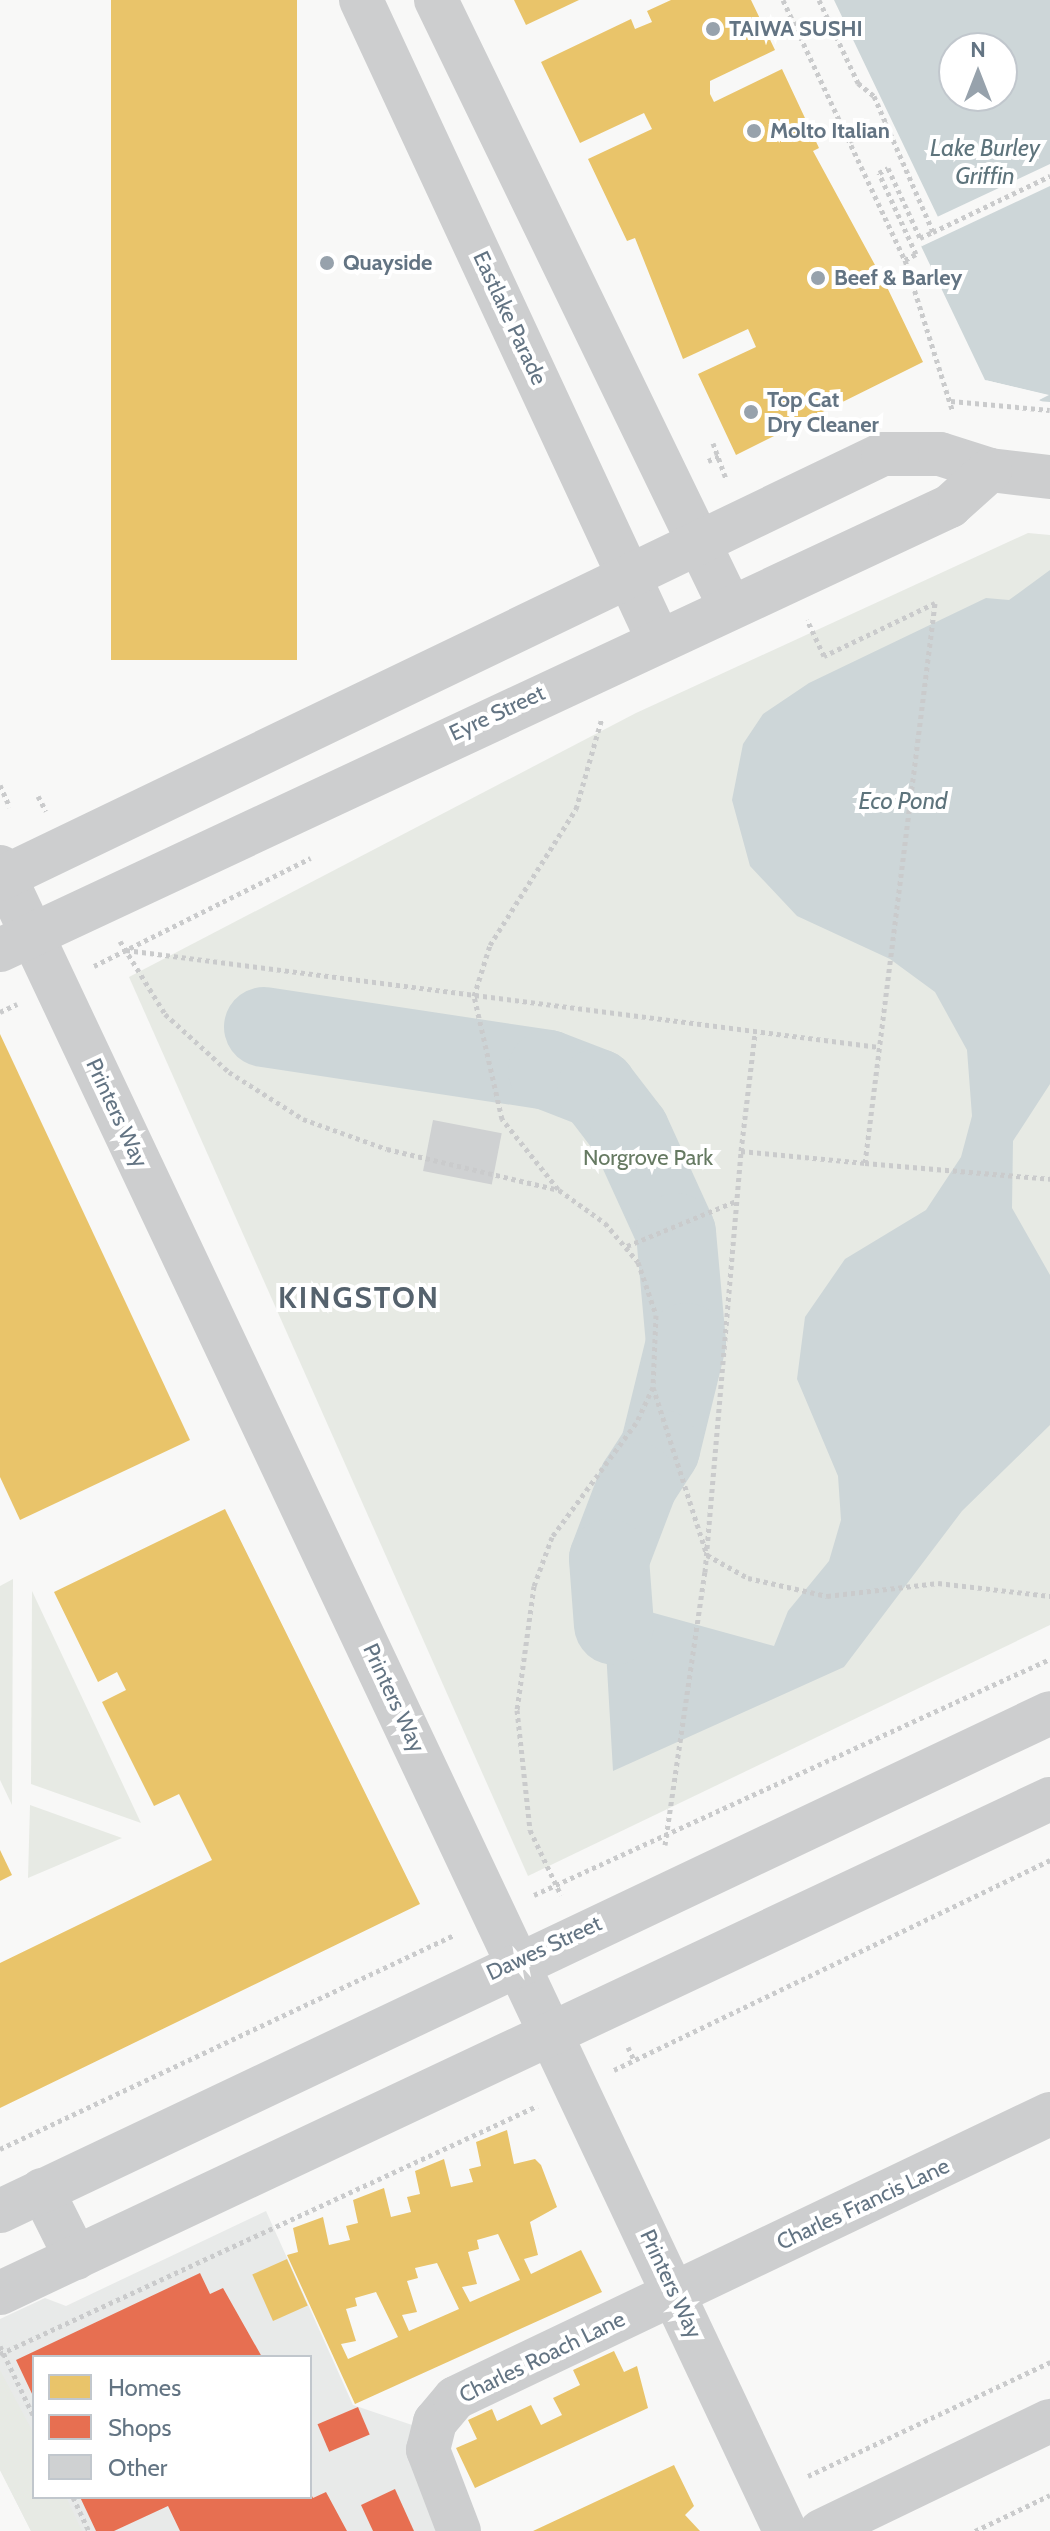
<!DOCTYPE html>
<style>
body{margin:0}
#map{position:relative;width:1050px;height:2531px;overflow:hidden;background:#f8f8f7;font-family:Cabin,sans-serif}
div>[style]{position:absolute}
.built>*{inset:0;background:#e8eae9}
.green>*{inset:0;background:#e7eae4}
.water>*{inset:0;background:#cdd6d8}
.pier>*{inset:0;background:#f8f8f7}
.homes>*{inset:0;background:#e9c46a;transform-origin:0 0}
.shops>*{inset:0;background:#e76f51;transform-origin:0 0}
.river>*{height:80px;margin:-40px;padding:0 40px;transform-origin:40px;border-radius:40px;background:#cdd6d8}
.building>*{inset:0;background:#cfd1d2;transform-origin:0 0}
.path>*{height:5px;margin-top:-2.5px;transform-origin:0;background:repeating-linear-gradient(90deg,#cacbcc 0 4px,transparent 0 8px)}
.minor>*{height:44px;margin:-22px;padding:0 22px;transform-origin:22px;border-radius:22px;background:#cdcecf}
.dots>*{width:22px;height:22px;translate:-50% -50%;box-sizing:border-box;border:4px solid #fff;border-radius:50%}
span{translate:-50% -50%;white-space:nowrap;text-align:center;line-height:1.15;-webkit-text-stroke:8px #fff;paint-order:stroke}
.poi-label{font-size:22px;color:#637483;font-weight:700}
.left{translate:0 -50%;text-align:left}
.street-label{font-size:22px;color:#637483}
.park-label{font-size:22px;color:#667a62}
.water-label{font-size:24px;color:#5e747c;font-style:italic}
.district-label{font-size:30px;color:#55626d;font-weight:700;letter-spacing:2px}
.legend{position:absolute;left:32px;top:2355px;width:280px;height:144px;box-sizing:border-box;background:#fff;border:2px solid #c1c7cd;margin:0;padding:10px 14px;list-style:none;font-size:24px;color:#637483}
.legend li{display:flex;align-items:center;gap:16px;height:40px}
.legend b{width:40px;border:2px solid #c1c7cd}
.north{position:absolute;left:938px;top:32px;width:80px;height:80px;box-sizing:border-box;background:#fff;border:2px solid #c1c7cd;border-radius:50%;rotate:0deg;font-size:22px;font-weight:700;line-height:32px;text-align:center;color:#637483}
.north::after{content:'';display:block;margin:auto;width:28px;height:36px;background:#97a2ac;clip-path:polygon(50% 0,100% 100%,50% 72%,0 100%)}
</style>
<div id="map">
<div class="built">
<i style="clip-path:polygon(evenodd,266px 2211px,353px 2405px,415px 2426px,413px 2470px,439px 2531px,31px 2531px,0 2470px,0 2319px,45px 2298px,66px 2306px,266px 2211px,34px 2357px,310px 2357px,310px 2497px,34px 2497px,34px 2357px)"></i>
</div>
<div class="green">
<i style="clip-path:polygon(1028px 533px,1050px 535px,1050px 1625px,528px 1876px,129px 977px,636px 713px)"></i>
<i style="clip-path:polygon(13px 1579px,12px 1805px,0 1780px,0 1586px)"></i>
<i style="clip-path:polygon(32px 1591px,141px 1823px,31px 1784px)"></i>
<i style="clip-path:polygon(30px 1805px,122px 1838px,28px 1878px)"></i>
<i style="clip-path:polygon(0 2370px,34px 2434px,34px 2497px,66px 2497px,82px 2531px,31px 2531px,0 2470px)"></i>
</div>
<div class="water">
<i style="clip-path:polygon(evenodd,834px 0,1050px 0,1050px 402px,1037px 401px,1047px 395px,985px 380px,921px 246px,944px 235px,938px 217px,834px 0,954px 48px,1002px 48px,1002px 96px,954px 96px,954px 48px)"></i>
<i style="clip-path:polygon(1050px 570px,1050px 1084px,1013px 1141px,1012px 1208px,1050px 1275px,1050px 1425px,962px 1511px,844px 1667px,613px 1771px,603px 1599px,774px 1646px,788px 1611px,829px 1561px,841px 1520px,838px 1476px,797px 1379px,805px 1317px,845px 1259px,926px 1210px,961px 1157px,972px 1116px,967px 1050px,935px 992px,890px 959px,797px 916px,750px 866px,732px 800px,743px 744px,763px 714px,809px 683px,986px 598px,1009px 600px)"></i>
</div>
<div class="pier">
<i style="clip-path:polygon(830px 0,937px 217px,1050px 164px,1050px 186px,918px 248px,939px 233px)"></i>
<i style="clip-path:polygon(985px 380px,1049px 395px,1039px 400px,1050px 406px)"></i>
</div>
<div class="homes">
<i style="left:111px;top:0;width:186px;height:660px"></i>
<i style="clip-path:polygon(514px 0,579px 0,526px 25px)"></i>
<i style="clip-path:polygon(671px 0,751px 0,775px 50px,710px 81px,710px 94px,714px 102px,782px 69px,819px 148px,813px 151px,875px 265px,869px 268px,877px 287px,885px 283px,923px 362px,736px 455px,698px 374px,756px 347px,748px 329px,683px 359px,635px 238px,627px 241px,588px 159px,652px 129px,644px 113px,580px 143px,541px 62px,631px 19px,635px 29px,652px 22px,647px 11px)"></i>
<i style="clip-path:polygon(0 1034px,190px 1440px,20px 1520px,0 1477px)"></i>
<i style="clip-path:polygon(225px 1509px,420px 1904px,0 2108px,0 1963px,212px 1860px,179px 1794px,154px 1806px,102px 1702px,126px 1690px,117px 1672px,98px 1682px,54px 1592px)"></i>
<i style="clip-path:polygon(0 1850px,12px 1875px,0 1881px)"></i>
<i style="clip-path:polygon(evenodd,507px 2130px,514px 2164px,535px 2159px,541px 2165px,557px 2207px,530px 2222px,538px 2255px,524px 2259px,531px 2274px,581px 2250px,602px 2292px,355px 2404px,287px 2255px,298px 2252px,293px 2228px,323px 2217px,329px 2245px,350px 2240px,346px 2226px,358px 2223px,353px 2200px,384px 2188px,391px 2217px,411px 2212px,407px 2197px,420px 2194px,415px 2171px,444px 2159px,451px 2187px,473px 2182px,469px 2169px,481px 2166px,476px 2142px,507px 2130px,498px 2234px,520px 2280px,470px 2302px,462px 2287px,477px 2284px,468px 2252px,479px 2249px,477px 2240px,498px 2234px,507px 2130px,437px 2263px,459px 2309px,409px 2331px,402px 2315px,417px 2312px,407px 2281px,418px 2278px,415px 2268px,437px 2263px,507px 2130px,376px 2292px,398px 2337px,348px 2359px,341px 2344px,356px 2341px,346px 2309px,357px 2306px,355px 2298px,376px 2292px)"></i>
<i style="left:287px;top:2259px;width:51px;height:38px;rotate:66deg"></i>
<i style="clip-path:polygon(614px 2351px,624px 2372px,637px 2366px,648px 2408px,475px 2488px,456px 2448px,477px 2439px,468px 2420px,492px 2409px,497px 2421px,531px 2405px,541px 2425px,562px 2415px,553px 2398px,580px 2385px,573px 2370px)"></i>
<i style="clip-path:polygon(674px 2465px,694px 2506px,685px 2515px,700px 2531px,533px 2531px)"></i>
</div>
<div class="shops">
<i style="clip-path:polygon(200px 2273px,210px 2294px,223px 2288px,262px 2357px,34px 2357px,34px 2398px,16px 2360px)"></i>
<i style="left:358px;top:2407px;width:30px;height:44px;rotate:67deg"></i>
<i style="clip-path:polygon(395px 2489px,414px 2531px,373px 2531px,361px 2505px)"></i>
<i style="clip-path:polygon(310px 2492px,313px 2498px,326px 2492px,347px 2531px,180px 2531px,168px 2506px,114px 2531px,96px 2531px,80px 2497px)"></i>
</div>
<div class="river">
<i style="left:264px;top:1027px;width:287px;rotate:8.6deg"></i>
<i style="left:548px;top:1070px;width:53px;rotate:21.2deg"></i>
<i style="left:597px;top:1089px;width:54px;rotate:52.5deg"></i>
<i style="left:630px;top:1132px;width:111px;rotate:65.5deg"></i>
<i style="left:676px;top:1233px;width:110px;rotate:84.8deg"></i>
<i style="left:686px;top:1343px;width:109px;rotate:103.8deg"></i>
<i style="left:660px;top:1449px;width:40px;rotate:122.9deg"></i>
<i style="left:638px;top:1483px;width:81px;rotate:110.9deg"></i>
<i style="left:609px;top:1559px;width:66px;rotate:85.7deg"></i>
</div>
<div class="building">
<i style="left:433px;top:1120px;width:70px;height:52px;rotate:11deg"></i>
</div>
<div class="path">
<i style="left:783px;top:0;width:287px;rotate:64.9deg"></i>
<i style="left:905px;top:260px;width:159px;rotate:72.5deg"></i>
<i style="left:819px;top:0;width:92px;rotate:64.8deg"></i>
<i style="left:858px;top:83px;width:21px;rotate:39deg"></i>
<i style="left:874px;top:96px;width:148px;rotate:66.5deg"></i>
<i style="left:933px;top:232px;width:130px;rotate:-25.6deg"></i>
<i style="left:849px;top:141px;width:43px;rotate:-23.6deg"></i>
<i style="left:905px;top:260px;width:13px;rotate:-29deg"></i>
<i style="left:916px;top:254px;width:89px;rotate:-114.6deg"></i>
<i style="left:879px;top:173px;width:10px;rotate:-29deg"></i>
<i style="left:888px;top:168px;width:77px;rotate:65.4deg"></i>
<i style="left:920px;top:238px;width:14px;rotate:-25deg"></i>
<i style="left:951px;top:401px;width:99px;rotate:5.2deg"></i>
<i style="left:713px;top:443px;width:37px;rotate:70deg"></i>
<i style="left:708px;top:461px;width:12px;rotate:-24deg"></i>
<i style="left:0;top:785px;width:24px;rotate:66deg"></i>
<i style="left:38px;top:796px;width:17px;rotate:62deg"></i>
<i style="left:120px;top:941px;width:86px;rotate:58.3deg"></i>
<i style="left:165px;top:1014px;width:86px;rotate:42.2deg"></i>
<i style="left:229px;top:1072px;width:88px;rotate:32.4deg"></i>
<i style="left:303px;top:1119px;width:89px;rotate:19.7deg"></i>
<i style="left:387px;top:1149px;width:177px;rotate:13.4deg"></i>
<i style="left:559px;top:1190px;width:57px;rotate:35.7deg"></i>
<i style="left:605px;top:1223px;width:51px;rotate:49.8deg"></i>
<i style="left:638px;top:1262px;width:56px;rotate:71.2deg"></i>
<i style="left:656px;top:1315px;width:72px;rotate:92.4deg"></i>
<i style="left:653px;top:1387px;width:40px;rotate:115deg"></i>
<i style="left:636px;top:1423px;width:142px;rotate:126.4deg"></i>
<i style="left:552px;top:1537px;width:52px;rotate:110.2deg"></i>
<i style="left:534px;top:1586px;width:125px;rotate:97.8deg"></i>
<i style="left:517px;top:1710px;width:121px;rotate:83.8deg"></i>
<i style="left:530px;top:1830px;width:72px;rotate:64.5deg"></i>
<i style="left:126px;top:950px;width:759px;rotate:7.34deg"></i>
<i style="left:94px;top:966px;width:242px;rotate:-26.5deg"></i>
<i style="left:0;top:1012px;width:19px;rotate:-25deg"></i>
<i style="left:741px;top:1151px;width:119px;rotate:-83.2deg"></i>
<i style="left:865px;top:1163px;width:186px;rotate:4.9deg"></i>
<i style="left:558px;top:1189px;width:90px;rotate:-128.7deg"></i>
<i style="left:502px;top:1119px;width:126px;rotate:-102.8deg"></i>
<i style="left:474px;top:996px;width:53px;rotate:-72.6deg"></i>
<i style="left:490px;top:945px;width:161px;rotate:-57.7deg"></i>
<i style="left:576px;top:809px;width:95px;rotate:-74.1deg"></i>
<i style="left:627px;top:1246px;width:118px;rotate:-22.4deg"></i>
<i style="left:653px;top:1387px;width:176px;rotate:72.2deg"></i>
<i style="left:707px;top:1555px;width:47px;rotate:29.3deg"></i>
<i style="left:748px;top:1578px;width:81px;rotate:12.8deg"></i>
<i style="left:827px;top:1596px;width:112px;rotate:-6.7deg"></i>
<i style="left:938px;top:1583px;width:113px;rotate:6.6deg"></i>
<i style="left:665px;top:1845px;width:276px;rotate:-81.7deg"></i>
<i style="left:705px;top:1572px;width:423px;rotate:-85.1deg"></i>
<i style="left:741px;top:1151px;width:125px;rotate:5.5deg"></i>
<i style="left:865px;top:1163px;width:564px;rotate:-82.87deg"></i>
<i style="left:935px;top:603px;width:123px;rotate:154.5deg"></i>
<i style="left:824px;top:656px;width:40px;rotate:-115deg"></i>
<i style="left:534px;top:1895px;width:567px;rotate:-24.58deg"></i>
<i style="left:628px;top:2047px;width:14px;rotate:65deg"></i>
<i style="left:614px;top:2070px;width:484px;rotate:-25.7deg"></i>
<i style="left:0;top:2149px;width:502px;rotate:-25.24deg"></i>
<i style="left:0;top:2346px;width:79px;rotate:64.4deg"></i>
<i style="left:0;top:2354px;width:592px;rotate:-24.79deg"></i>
<i style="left:808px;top:2476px;width:268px;rotate:-25.2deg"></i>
<i style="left:73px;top:2497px;width:38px;rotate:65deg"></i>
<i style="left:975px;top:2531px;width:83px;rotate:-25.6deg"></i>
</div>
<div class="minor">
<i style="left:361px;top:0;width:702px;rotate:65.08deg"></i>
<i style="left:436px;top:0;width:670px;rotate:64.16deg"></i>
<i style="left:0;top:867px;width:1840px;rotate:64.74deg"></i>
<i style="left:0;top:879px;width:980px;rotate:-25.7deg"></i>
<i style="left:883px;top:454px;width:57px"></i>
<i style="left:940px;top:454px;width:52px;rotate:17.7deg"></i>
<i style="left:990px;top:470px;width:60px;rotate:6.7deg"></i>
<i style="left:0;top:950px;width:1049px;rotate:-25.05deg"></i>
<i style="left:950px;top:506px;width:54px;rotate:-42deg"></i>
<i style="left:42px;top:2190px;width:76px;rotate:63.4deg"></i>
<i style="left:0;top:2211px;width:1162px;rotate:-25.37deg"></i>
<i style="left:0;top:2293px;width:1160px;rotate:-25.2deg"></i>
<i style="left:459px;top:2531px;width:87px;rotate:-110.9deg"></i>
<i style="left:428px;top:2450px;width:29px;rotate:-76deg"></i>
<i style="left:435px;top:2422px;width:31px;rotate:-50deg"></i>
<i style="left:455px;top:2398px;width:659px;rotate:-25.52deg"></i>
<i style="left:821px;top:2531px;width:254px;rotate:-25.7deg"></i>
</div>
<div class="dots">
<i style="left:713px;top:29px;background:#97a2ac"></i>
<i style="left:754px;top:131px;background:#97a2ac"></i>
<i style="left:327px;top:263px;background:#97a2ac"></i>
<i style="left:818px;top:278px;background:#97a2ac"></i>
<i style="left:751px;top:412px;background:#97a2ac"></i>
</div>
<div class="poi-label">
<span class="left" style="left:729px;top:29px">TAIWA SUSHI</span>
<span class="left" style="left:770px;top:131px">Molto Italian</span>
<span class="left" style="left:343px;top:263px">Quayside</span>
<span class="left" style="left:834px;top:278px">Beef &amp; Barley</span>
<span class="left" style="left:767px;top:412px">Top Cat<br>Dry Cleaner</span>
</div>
<div class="street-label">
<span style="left:510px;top:318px;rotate:65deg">Eastlake Parade</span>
<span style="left:497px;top:713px;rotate:-25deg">Eyre Street</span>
<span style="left:117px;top:1113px;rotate:65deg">Printers Way</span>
<span style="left:394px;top:1698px;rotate:65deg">Printers Way</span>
<span style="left:544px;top:1948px;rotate:-25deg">Dawes Street</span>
<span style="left:863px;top:2204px;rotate:-25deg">Charles Francis Lane</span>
<span style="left:671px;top:2284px;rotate:65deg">Printers Way</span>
<span style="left:542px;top:2357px;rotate:-26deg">Charles Roach Lane</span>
</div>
<div class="park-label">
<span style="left:648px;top:1158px">Norgrove Park</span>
</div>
<div class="water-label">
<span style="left:985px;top:162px">Lake Burley<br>Griffin</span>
<span style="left:903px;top:801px">Eco Pond</span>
</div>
<div class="district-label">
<span style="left:359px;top:1298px">KINGSTON</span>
</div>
<ul class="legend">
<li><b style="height:22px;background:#e9c46a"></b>Homes</li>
<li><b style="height:22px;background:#e76f51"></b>Shops</li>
<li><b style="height:22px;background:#cfd1d2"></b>Other</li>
</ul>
<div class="north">N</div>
</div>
